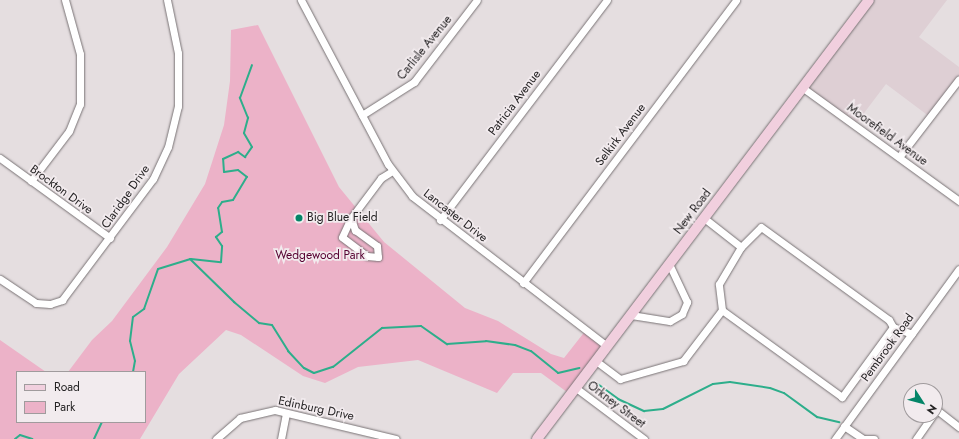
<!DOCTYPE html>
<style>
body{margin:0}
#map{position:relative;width:959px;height:439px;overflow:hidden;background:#e5dee0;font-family:Jost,sans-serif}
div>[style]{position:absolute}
.built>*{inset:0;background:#decfd4}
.green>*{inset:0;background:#ecb2c8}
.stream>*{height:2px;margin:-1px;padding:0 1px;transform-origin:1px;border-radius:1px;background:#2dae8b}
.roads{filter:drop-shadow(0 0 1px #797375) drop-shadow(0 0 1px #797375)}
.street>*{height:7px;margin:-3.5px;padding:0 3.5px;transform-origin:3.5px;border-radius:3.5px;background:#fff}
.secondary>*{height:10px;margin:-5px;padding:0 5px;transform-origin:5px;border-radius:5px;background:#f1cfde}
.dots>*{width:11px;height:11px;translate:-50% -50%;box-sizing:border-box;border:2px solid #f2ebee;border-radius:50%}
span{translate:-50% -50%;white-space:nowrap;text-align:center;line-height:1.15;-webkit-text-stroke:3.5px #f2ebee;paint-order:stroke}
.street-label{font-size:12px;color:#252324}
.poi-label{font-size:12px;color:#252324}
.left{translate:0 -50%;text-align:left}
.park-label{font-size:12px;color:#560131}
.legend{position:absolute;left:16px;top:371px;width:130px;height:52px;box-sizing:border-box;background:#f2ebee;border:1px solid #a09b9d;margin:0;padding:5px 7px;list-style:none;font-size:12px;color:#252324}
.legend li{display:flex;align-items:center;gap:8px;height:20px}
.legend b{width:20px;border:1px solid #a09b9d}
.north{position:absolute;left:903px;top:383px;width:40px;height:40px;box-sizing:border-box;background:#f2ebee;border:1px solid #a09b9d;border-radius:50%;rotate:126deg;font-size:11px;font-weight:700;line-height:16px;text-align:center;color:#252324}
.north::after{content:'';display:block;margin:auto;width:14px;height:18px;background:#048568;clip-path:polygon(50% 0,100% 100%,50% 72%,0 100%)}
</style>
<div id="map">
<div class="built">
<i style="clip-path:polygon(869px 0,947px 0,919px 37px,959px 67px,959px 79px,930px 117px,886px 84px,855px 125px,803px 88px)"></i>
</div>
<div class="green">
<i style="clip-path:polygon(258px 25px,339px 187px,384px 242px,465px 308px,498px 321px,551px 354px,564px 358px,586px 330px,607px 346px,571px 395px,541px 373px,513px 373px,497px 393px,418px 360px,358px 367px,325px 383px,303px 376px,241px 335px,226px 330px,179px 374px,140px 439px,0 439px,0 340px,46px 372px,17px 372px,17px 422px,145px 422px,145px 372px,68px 372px,92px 340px,112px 321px,167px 247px,205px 184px,224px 125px,230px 81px,231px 30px)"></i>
</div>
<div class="stream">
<i style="left:191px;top:259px;width:30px;rotate:6deg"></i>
<i style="left:221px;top:262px;width:16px;rotate:-86deg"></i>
<i style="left:222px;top:246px;width:11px;rotate:-124deg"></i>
<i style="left:216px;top:237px;width:8px;rotate:-40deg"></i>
<i style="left:222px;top:232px;width:24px;rotate:-99deg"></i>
<i style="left:218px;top:208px;width:7px;rotate:-56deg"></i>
<i style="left:222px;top:202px;width:11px;rotate:-10deg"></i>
<i style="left:233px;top:200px;width:27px;rotate:-59deg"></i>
<i style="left:247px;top:177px;width:11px;rotate:-142deg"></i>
<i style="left:238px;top:170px;width:14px;rotate:172deg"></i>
<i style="left:224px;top:172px;width:13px;rotate:-94deg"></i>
<i style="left:223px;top:159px;width:17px;rotate:-25deg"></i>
<i style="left:238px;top:152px;width:9px;rotate:36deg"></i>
<i style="left:245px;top:157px;width:12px;rotate:-55deg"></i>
<i style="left:252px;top:147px;width:16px;rotate:-120deg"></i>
<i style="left:244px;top:133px;width:16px;rotate:-75deg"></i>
<i style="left:248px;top:118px;width:22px;rotate:-112deg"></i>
<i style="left:240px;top:98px;width:35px;rotate:-70deg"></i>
<i style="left:133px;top:372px;width:11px;rotate:-80deg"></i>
<i style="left:135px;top:361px;width:21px;rotate:-104deg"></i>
<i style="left:130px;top:341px;width:24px;rotate:-83deg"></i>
<i style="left:133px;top:317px;width:14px;rotate:-36deg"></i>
<i style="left:144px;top:309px;width:42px;rotate:-70.7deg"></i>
<i style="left:158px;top:269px;width:34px;rotate:-17deg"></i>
<i style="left:190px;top:259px;width:62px;rotate:44.3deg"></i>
<i style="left:234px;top:302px;width:33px;rotate:40deg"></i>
<i style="left:259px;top:323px;width:13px;rotate:9deg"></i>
<i style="left:272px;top:325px;width:31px;rotate:58deg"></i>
<i style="left:288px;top:351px;width:23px;rotate:47deg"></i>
<i style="left:304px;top:368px;width:11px;rotate:27deg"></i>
<i style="left:314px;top:373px;width:20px;rotate:-18deg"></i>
<i style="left:333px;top:367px;width:63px;rotate:-38.5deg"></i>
<i style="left:382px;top:328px;width:39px;rotate:-3deg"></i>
<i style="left:421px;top:326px;width:32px;rotate:35deg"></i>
<i style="left:447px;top:344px;width:39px;rotate:-4deg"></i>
<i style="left:486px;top:341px;width:29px;rotate:8deg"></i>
<i style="left:515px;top:345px;width:17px;rotate:21deg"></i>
<i style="left:531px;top:351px;width:35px;rotate:39deg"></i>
<i style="left:558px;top:373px;width:22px;rotate:-13deg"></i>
<i style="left:595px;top:382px;width:29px;rotate:36deg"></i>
<i style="left:618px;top:399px;width:29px;rotate:25deg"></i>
<i style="left:644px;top:411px;width:19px;rotate:-6deg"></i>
<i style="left:663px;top:409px;width:56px;rotate:-26.6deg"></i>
<i style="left:713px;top:384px;width:17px;rotate:-7deg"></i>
<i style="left:730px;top:382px;width:40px;rotate:8.5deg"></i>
<i style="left:770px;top:388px;width:15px;rotate:20deg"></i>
<i style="left:784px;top:393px;width:41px;rotate:36deg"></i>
<i style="left:817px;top:417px;width:23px;rotate:13deg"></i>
<i style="left:15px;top:439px;width:6px;rotate:-39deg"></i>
<i style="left:20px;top:435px;width:13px;rotate:18deg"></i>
<i style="left:94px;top:439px;width:19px;rotate:-65deg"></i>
</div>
<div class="roads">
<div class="street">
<i style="left:301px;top:0;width:186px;rotate:62.1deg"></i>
<i style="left:388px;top:164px;width:40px;rotate:53deg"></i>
<i style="left:412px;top:196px;width:246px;rotate:37.6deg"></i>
<i style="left:803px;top:88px;width:193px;rotate:35.9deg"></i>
<i style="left:362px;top:115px;width:62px;rotate:-32.4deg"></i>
<i style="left:414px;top:82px;width:103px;rotate:-52.5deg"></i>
<i style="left:899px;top:157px;width:98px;rotate:-52.4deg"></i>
<i style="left:0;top:158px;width:136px;rotate:36deg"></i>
<i style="left:31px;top:181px;width:63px;rotate:-52.8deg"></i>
<i style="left:69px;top:131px;width:29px;rotate:-68deg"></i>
<i style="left:80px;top:104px;width:50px;rotate:-90deg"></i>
<i style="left:80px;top:54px;width:56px;rotate:-105.5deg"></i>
<i style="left:351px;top:218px;width:13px;rotate:72deg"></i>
<i style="left:355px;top:230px;width:27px;rotate:36deg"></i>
<i style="left:377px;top:246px;width:11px;rotate:85deg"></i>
<i style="left:378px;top:257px;width:11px;rotate:-175deg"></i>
<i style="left:367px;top:256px;width:31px;rotate:-143deg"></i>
<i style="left:342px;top:237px;width:21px;rotate:-65deg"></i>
<i style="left:351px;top:218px;width:50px;rotate:-53.1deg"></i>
<i style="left:381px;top:178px;width:13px;rotate:-32deg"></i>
<i style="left:704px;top:218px;width:47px;rotate:38.1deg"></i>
<i style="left:440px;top:220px;width:276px;rotate:-52.8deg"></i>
<i style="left:0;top:279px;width:43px;rotate:33.7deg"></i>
<i style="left:36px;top:303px;width:14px;rotate:4deg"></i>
<i style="left:50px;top:304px;width:13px;rotate:-18deg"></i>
<i style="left:62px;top:300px;width:151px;rotate:-53.1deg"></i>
<i style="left:153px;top:179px;width:35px;rotate:-65deg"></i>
<i style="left:168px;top:147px;width:42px;rotate:-76.3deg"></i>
<i style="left:178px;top:106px;width:53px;rotate:-90deg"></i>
<i style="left:178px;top:53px;width:54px;rotate:-101.7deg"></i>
<i style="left:523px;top:283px;width:354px;rotate:-53deg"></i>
<i style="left:631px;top:315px;width:39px;rotate:9deg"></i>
<i style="left:670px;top:321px;width:14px;rotate:-30deg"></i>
<i style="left:682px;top:314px;width:13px;rotate:-67deg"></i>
<i style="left:687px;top:302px;width:42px;rotate:-115.3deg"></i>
<i style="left:893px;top:327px;width:20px;rotate:20deg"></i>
<i style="left:596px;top:361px;width:30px;rotate:37deg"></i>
<i style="left:620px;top:379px;width:66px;rotate:-15.9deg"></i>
<i style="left:683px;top:361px;width:64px;rotate:-52.6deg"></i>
<i style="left:722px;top:310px;width:26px;rotate:-97deg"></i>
<i style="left:719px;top:284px;width:43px;rotate:-59.3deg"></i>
<i style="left:741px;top:247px;width:28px;rotate:-45deg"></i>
<i style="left:761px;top:227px;width:158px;rotate:36deg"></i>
<i style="left:889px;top:320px;width:8px;rotate:60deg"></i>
<i style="left:893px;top:327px;width:87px;rotate:126.1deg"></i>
<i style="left:842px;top:397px;width:148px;rotate:-144.1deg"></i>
<i style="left:576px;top:388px;width:85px;rotate:36.9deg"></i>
<i style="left:935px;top:413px;width:4px;rotate:-56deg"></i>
<i style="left:937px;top:410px;width:28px;rotate:38deg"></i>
<i style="left:844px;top:426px;width:23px;rotate:34deg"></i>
<i style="left:863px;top:439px;width:11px"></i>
<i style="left:216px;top:439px;width:32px;rotate:-41deg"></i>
<i style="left:240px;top:418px;width:36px;rotate:-13deg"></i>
<i style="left:275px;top:410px;width:124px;rotate:13.5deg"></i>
<i style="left:281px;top:439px;width:26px;rotate:-79deg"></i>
<i style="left:835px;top:439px;width:210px;rotate:-53.9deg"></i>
<i style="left:916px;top:439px;width:29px;rotate:-55deg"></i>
</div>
<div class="secondary">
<i style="left:537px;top:439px;width:550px;rotate:-52.9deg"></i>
</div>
</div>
<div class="dots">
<i style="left:299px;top:218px;background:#048568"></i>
</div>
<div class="street-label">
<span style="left:425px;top:48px;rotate:-51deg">Carlisle Avenue</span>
<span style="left:515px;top:103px;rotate:-53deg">Patricia Avenue</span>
<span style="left:621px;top:135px;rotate:-53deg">Selkirk Avenue</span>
<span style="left:887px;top:135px;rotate:36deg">Moorefield Avenue</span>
<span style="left:61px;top:190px;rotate:36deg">Brockton Drive</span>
<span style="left:126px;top:197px;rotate:-55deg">Claridge Drive</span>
<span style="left:693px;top:212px;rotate:-53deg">New Road</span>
<span style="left:455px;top:216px;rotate:38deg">Lancaster Drive</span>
<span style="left:888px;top:348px;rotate:-54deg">Pembrook Road</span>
<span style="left:616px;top:405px;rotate:37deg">Orkney Street</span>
<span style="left:316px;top:409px;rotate:12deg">Edinburg Drive</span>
</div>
<div class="poi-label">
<span class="left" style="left:307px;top:218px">Big Blue Field</span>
</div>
<div class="park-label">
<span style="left:320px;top:256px">Wedgewood Park</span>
</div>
<ul class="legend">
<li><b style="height:5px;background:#f1cfde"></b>Road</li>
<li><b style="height:11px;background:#ecb2c8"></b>Park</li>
</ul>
<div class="north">N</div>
</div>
